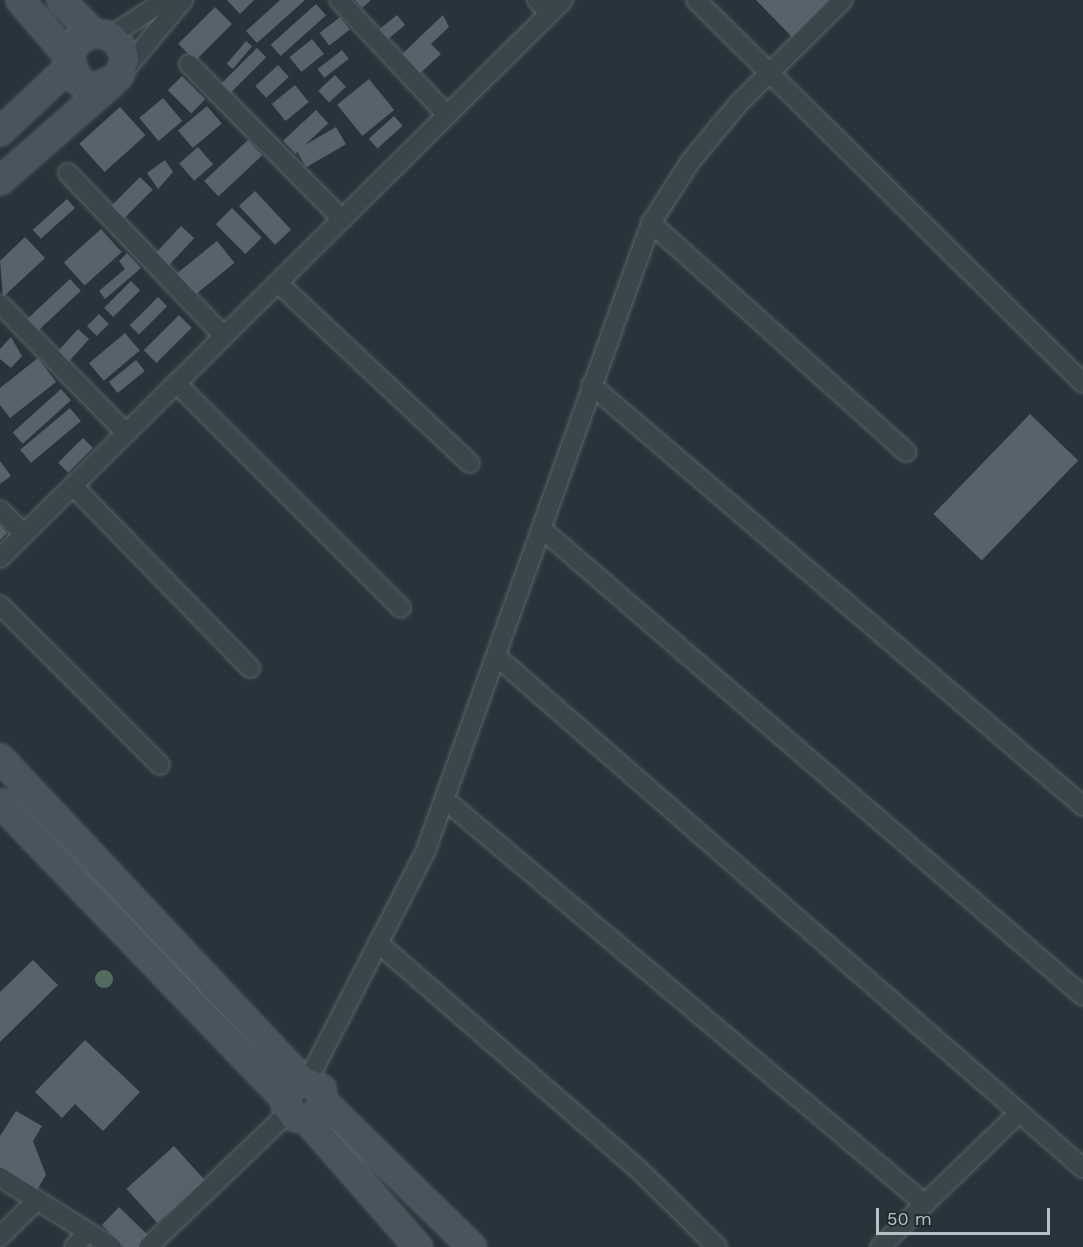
<!DOCTYPE html>
<style>
body{margin:0}
#map{position:relative;width:1083px;height:1247px;overflow:hidden;background:#27343b;font-family:"Work Sans",sans-serif}
div>[style]{position:absolute}
.building>*{inset:0;background:#56636c;transform-origin:0 0}
.roads{filter:drop-shadow(0 0 2px #59636a) drop-shadow(0 0 2px #59636a)}
.street>*{height:18px;margin:-9px;padding:0 9px;transform-origin:9px;border-radius:9px;background:#3b454c}
.secondary>*{height:26px;margin:-13px;padding:0 13px;transform-origin:13px;border-radius:13px;background:#49555e}
.trees>*{width:18px;height:18px;margin:-9px;border-radius:50%;background:#546c5d}
span{translate:-50% -50%;white-space:nowrap;text-align:center;line-height:1.15;-webkit-text-stroke:4.5px #202a31;paint-order:stroke}
.scale{position:absolute;left:876px;top:1208px;width:174px;height:27px;box-sizing:border-box;border:3px solid #b7c0c7;border-top:0;padding-left:8px;font-size:18px;line-height:21px;white-space:nowrap;color:#b7c0c7;-webkit-text-stroke:4px #202a31;paint-order:stroke}
</style>
<div id="map">
<div class="building">
<i style="clip-path:polygon(227px 0,254px 0,240px 14px)"></i>
<i style="clip-path:polygon(280px 0,305px 0,257px 43px,246px 31px)"></i>
<i style="clip-path:polygon(355px 0,371px 0,362px 8px)"></i>
<i style="clip-path:polygon(756px 0,829px 0,792px 37px)"></i>
<i style="left:316px;top:4px;width:15px;height:61px;rotate:48deg"></i>
<i style="left:215px;top:7px;width:24px;height:52px;rotate:45deg"></i>
<i style="left:397px;top:15px;width:13px;height:26px;rotate:51deg"></i>
<i style="clip-path:polygon(443px 15px,449px 27px,431px 44px,441px 54px,418px 75px,400px 56px)"></i>
<i style="left:340px;top:17px;width:16px;height:26px;rotate:52deg"></i>
<i style="left:312px;top:39px;width:19px;height:29px;rotate:51deg"></i>
<i style="left:246px;top:41px;width:8px;height:30px;rotate:40deg"></i>
<i style="left:257px;top:48px;width:13px;height:50px;rotate:45deg"></i>
<i style="left:342px;top:50px;width:11px;height:31px;rotate:52deg"></i>
<i style="left:278px;top:65px;width:16px;height:31px;rotate:47deg"></i>
<i style="left:335px;top:75px;width:16px;height:23px;rotate:47deg"></i>
<i style="left:182px;top:76px;width:33px;height:20px;rotate:45deg"></i>
<i style="left:369px;top:79px;width:40px;height:41px;rotate:51deg"></i>
<i style="left:295px;top:85px;width:22px;height:30px;rotate:51deg"></i>
<i style="left:163px;top:98px;width:30px;height:31px;rotate:50deg"></i>
<i style="left:207px;top:106px;width:23px;height:38px;rotate:50deg"></i>
<i style="left:120px;top:107px;width:38px;height:55px;rotate:48deg"></i>
<i style="left:316px;top:110px;width:18px;height:45px;rotate:47deg"></i>
<i style="left:394px;top:116px;width:13px;height:34px;rotate:48deg"></i>
<i style="left:336px;top:127px;width:20px;height:46px;rotate:60deg"></i>
<i style="left:248px;top:140px;width:21px;height:60px;rotate:47deg"></i>
<i style="left:198px;top:147px;width:23px;height:25px;rotate:49deg"></i>
<i style="clip-path:polygon(165px 160px,173px 172px,158px 189px,147px 173px)"></i>
<i style="left:140px;top:177px;width:18px;height:42px;rotate:45deg"></i>
<i style="left:255px;top:191px;width:53px;height:22px;rotate:47deg"></i>
<i style="left:67px;top:199px;width:12px;height:46px;rotate:48deg"></i>
<i style="left:232px;top:208px;width:42px;height:23px;rotate:45deg"></i>
<i style="left:181px;top:226px;width:18px;height:38px;rotate:43deg"></i>
<i style="left:101px;top:229px;width:31px;height:50px;rotate:48deg"></i>
<i style="clip-path:polygon(25px 237px,45px 258px,3px 297px,0 261px)"></i>
<i style="left:217px;top:241px;width:28px;height:52px;rotate:51deg"></i>
<i style="clip-path:polygon(127px 253px,141px 268px,105px 299px,99px 291px,125px 269px,119px 261px)"></i>
<i style="left:70px;top:279px;width:16px;height:59px;rotate:47deg"></i>
<i style="left:131px;top:281px;width:13px;height:38px;rotate:45deg"></i>
<i style="left:158px;top:297px;width:13px;height:40px;rotate:45deg"></i>
<i style="left:99px;top:314px;width:14px;height:17px;rotate:45deg"></i>
<i style="left:179px;top:315px;width:18px;height:50px;rotate:45deg"></i>
<i style="left:78px;top:329px;width:15px;height:33px;rotate:42deg"></i>
<i style="left:125px;top:333px;width:23px;height:47px;rotate:50deg"></i>
<i style="clip-path:polygon(11px 337px,22px 356px,11px 368px,0 359px,0 349px)"></i>
<i style="clip-path:polygon(38px 358px,56px 382px,10px 418px,0 405px,0 388px)"></i>
<i style="left:136px;top:360px;width:14px;height:35px;rotate:51deg"></i>
<i style="left:61px;top:389px;width:15px;height:65px;rotate:48deg"></i>
<i style="left:70px;top:408px;width:17px;height:65px;rotate:50deg"></i>
<i style="left:1030px;top:414px;width:67px;height:139px;rotate:44deg"></i>
<i style="left:83px;top:438px;width:14px;height:35px;rotate:45deg"></i>
<i style="clip-path:polygon(0 461px,11px 476px,0 484px)"></i>
<i style="clip-path:polygon(0 525px,7px 533px,0 540px)"></i>
<i style="clip-path:polygon(33px 960px,58px 985px,0 1042px,0 992px)"></i>
<i style="clip-path:polygon(85px 1040px,140px 1092px,103px 1131px,75px 1104px,62px 1118px,35px 1092px)"></i>
<i style="clip-path:polygon(16px 1111px,42px 1126px,33px 1141px,46px 1175px,34px 1195px,0 1172px,0 1136px)"></i>
<i style="left:174px;top:1146px;width:46px;height:64px;rotate:48deg"></i>
<i style="clip-path:polygon(119px 1207px,151px 1238px,142px 1247px,124px 1247px,102px 1225px)"></i>
</div>
<div class="roads">
<div class="street">
<i style="left:339px;top:0;width:158px;rotate:46.8deg"></i>
<i style="left:537px;top:0;width:18px;rotate:47deg"></i>
<i style="left:696px;top:0;width:544px;rotate:44.7deg"></i>
<i style="left:111px;top:36px;width:65px;rotate:-33.7deg"></i>
<i style="left:189px;top:64px;width:218px;rotate:45.4deg"></i>
<i style="left:123px;top:72px;width:94px;rotate:-50.2deg"></i>
<i style="left:68px;top:173px;width:226px;rotate:46.3deg"></i>
<i style="left:651px;top:223px;width:343px;rotate:41.9deg"></i>
<i style="left:278px;top:283px;width:263px;rotate:43.2deg"></i>
<i style="left:0;top:304px;width:180px;rotate:45.7deg"></i>
<i style="left:176px;top:383px;width:318px;rotate:45deg"></i>
<i style="left:591px;top:385px;width:648px;rotate:40.55deg"></i>
<i style="left:73px;top:486px;width:254px;rotate:45.8deg"></i>
<i style="left:0;top:510px;width:34px;rotate:45deg"></i>
<i style="left:543px;top:530px;width:713px;rotate:40.79deg"></i>
<i style="left:0;top:558px;width:793px;rotate:-44.74deg"></i>
<i style="left:0;top:605px;width:226px;rotate:45deg"></i>
<i style="left:496px;top:656px;width:779px;rotate:41.1deg"></i>
<i style="left:444px;top:799px;width:629px;rotate:40.1deg"></i>
<i style="left:378px;top:943px;width:342px;rotate:41deg"></i>
<i style="left:636px;top:1167px;width:114px;rotate:44.6deg"></i>
<i style="left:308px;top:1080px;width:259px;rotate:-62.8deg"></i>
<i style="left:426px;top:850px;width:666px;rotate:-70.26deg"></i>
<i style="left:651px;top:223px;width:72px;rotate:-57.4deg"></i>
<i style="left:690px;top:162px;width:77px;rotate:-50.3deg"></i>
<i style="left:739px;top:103px;width:146px;rotate:-44.7deg"></i>
<i style="left:0;top:1177px;width:132px;rotate:32deg"></i>
<i style="left:0;top:1237px;width:51px;rotate:-45deg"></i>
<i style="left:74px;top:1247px;width:19px;rotate:-47deg"></i>
<i style="left:148px;top:1247px;width:195px;rotate:-43.8deg"></i>
<i style="left:880px;top:1247px;width:194px;rotate:-44deg"></i>
</div>
<div class="secondary">
<i style="left:20px;top:0;width:75px;rotate:49.3deg"></i>
<i style="left:61px;top:0;width:46px;rotate:45.9deg"></i>
<i style="left:93px;top:33px;width:18px;rotate:9deg"></i>
<i style="left:111px;top:36px;width:18px;rotate:49deg"></i>
<i style="left:123px;top:50px;width:9px;rotate:77deg"></i>
<i style="left:125px;top:59px;width:18px;rotate:109deg"></i>
<i style="left:119px;top:76px;width:27px;rotate:153deg"></i>
<i style="left:95px;top:88px;width:17px;rotate:-159deg"></i>
<i style="left:79px;top:82px;width:27px;rotate:-112deg"></i>
<i style="left:69px;top:57px;width:18px;rotate:-63deg"></i>
<i style="left:77px;top:41px;width:18px;rotate:-27deg"></i>
<i style="left:0;top:132px;width:96px;rotate:-43.3deg"></i>
<i style="left:0;top:181px;width:149px;rotate:-41.2deg"></i>
<i style="left:0;top:758px;width:441px;rotate:46.8deg"></i>
<i style="left:302px;top:1080px;width:22px;rotate:24deg"></i>
<i style="left:322px;top:1089px;width:21px;rotate:87deg"></i>
<i style="left:323px;top:1110px;width:19px;rotate:148deg"></i>
<i style="left:307px;top:1120px;width:13px;rotate:-167deg"></i>
<i style="left:294px;top:1117px;width:14px;rotate:-126deg"></i>
<i style="left:286px;top:1106px;width:14px;rotate:-86deg"></i>
<i style="left:287px;top:1092px;width:19px;rotate:-39deg"></i>
<i style="left:0;top:803px;width:411px;rotate:46.1deg"></i>
<i style="left:325px;top:1103px;width:206px;rotate:44.4deg"></i>
<i style="left:307px;top:1120px;width:169px;rotate:48.8deg"></i>
</div>
</div>
<div class="trees">
<i style="left:104px;top:979px"></i>
</div>
<div class="scale">50 m</div>
</div>
